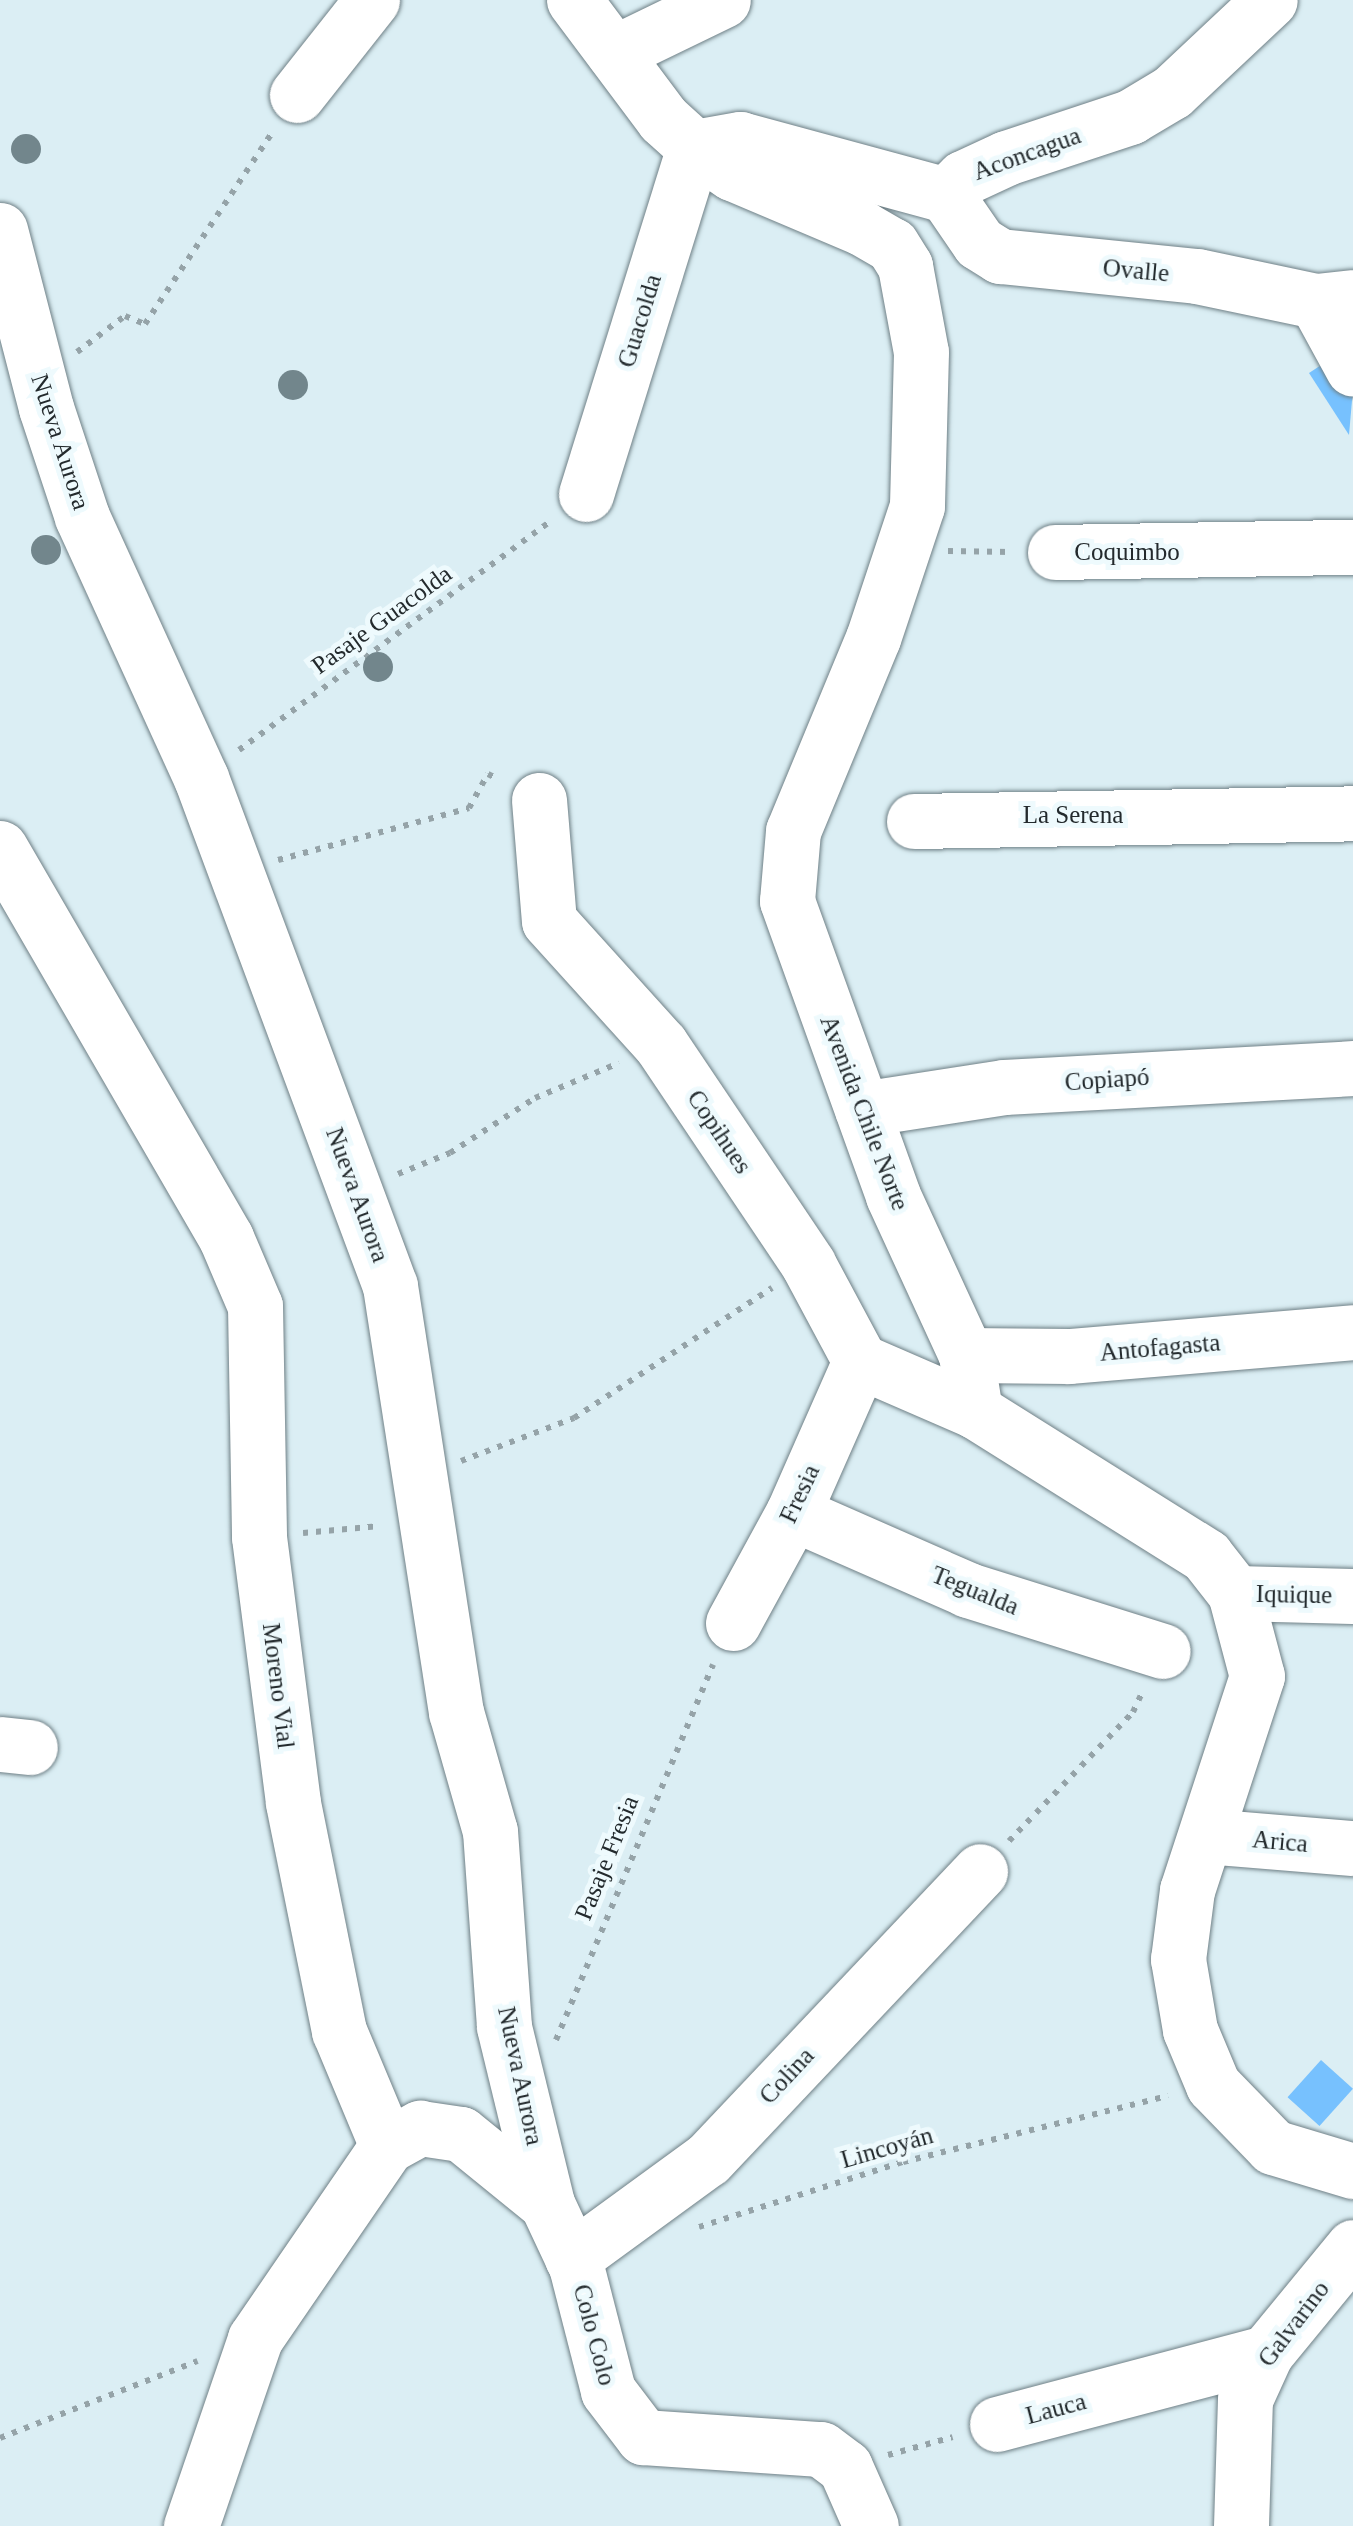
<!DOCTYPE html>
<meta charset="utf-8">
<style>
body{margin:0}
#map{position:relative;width:1353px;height:2526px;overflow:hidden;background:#dbeef4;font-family:"Times New Roman",serif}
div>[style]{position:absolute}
.building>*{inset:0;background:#77c1fe;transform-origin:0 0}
.path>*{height:6px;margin-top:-3px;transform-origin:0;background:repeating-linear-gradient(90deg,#95a3a8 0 5px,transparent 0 13px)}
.roads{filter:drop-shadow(0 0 2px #6f8086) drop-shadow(0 0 2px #6f8086)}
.minor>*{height:55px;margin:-27.5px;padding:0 27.5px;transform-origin:27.5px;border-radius:27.5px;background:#fff}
.trees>*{width:30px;height:30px;margin:-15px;border-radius:50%;background:#72868c}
span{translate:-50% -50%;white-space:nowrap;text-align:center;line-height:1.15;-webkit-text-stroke:10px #eefafd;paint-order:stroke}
.street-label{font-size:25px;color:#232a2d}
</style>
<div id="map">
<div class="building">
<i style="clip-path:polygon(1332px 358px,1353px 389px,1349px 435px,1309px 373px)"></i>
<i style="left:1321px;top:2060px;width:43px;height:50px;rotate:42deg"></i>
</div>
<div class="path">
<i style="left:77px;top:352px;width:60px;rotate:-36.9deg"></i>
<i style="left:125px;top:316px;width:22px;rotate:22deg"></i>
<i style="left:145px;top:324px;width:232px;rotate:-56.4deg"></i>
<i style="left:948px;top:551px;width:63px;rotate:0.9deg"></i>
<i style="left:239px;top:750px;width:387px;rotate:-36.3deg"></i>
<i style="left:278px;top:860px;width:198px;rotate:-15.2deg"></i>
<i style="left:469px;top:808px;width:39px;rotate:-61deg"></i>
<i style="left:488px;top:774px;width:11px;rotate:27deg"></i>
<i style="left:398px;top:1174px;width:56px;rotate:-22deg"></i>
<i style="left:450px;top:1153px;width:101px;rotate:-32.9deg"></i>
<i style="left:535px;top:1098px;width:91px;rotate:-22.6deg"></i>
<i style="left:461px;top:1461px;width:121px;rotate:-20.8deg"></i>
<i style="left:574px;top:1418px;width:237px;rotate:-33.3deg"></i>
<i style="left:303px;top:1533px;width:77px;rotate:-5.2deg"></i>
<i style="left:1009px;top:1841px;width:179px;rotate:-46.1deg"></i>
<i style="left:1133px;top:1712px;width:23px;rotate:-65deg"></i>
<i style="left:556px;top:2040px;width:407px;rotate:-67.3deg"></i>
<i style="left:699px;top:2227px;width:214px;rotate:-17.7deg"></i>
<i style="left:903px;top:2162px;width:273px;rotate:-14deg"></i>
<i style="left:0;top:2438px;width:212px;rotate:-21.3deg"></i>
<i style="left:888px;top:2455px;width:67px;rotate:-15.5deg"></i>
</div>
<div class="roads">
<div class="minor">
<i style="left:574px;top:0;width:149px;rotate:53.2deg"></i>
<i style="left:663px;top:119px;width:42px;rotate:42.1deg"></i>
<i style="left:694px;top:147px;width:46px;rotate:34.4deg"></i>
<i style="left:732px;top:173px;width:141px;rotate:22.9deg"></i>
<i style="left:862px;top:228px;width:34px;rotate:30deg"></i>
<i style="left:892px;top:245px;width:25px;rotate:58deg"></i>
<i style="left:905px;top:266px;width:87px;rotate:79.5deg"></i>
<i style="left:921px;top:352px;width:154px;rotate:91.5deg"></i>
<i style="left:917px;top:506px;width:139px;rotate:108.4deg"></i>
<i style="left:873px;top:638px;width:209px;rotate:112.5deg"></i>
<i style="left:793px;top:831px;width:70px;rotate:94.9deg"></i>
<i style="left:787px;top:901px;width:313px;rotate:70.2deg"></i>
<i style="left:893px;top:1196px;width:175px;rotate:65.3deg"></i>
<i style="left:966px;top:1355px;width:57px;rotate:80.9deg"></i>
<i style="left:975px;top:1411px;width:273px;rotate:32.1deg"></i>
<i style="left:1206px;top:1556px;width:47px;rotate:51.9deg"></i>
<i style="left:1235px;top:1593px;width:86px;rotate:75.2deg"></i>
<i style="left:1257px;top:1676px;width:225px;rotate:108.1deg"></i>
<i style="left:1187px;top:1890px;width:70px;rotate:97.4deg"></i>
<i style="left:1178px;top:1959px;width:72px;rotate:80.4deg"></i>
<i style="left:1190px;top:2030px;width:60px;rotate:67.3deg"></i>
<i style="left:1213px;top:2085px;width:86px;rotate:45.9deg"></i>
<i style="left:1273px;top:2147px;width:84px;rotate:16.7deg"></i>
<i style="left:614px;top:53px;width:121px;rotate:-25.9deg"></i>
<i style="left:297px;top:95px;width:121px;rotate:-51.7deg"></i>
<i style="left:946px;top:195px;width:58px;rotate:55.5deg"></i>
<i style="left:979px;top:243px;width:25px;rotate:32deg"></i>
<i style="left:1000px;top:256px;width:198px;rotate:5.8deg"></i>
<i style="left:1197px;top:276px;width:122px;rotate:11.9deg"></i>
<i style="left:1316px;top:301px;width:37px;rotate:-6deg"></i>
<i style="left:0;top:230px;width:184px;rotate:75.5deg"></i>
<i style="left:46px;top:408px;width:115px;rotate:71.7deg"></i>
<i style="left:82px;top:517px;width:287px;rotate:65.5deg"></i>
<i style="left:201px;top:778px;width:542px;rotate:69.59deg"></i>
<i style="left:390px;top:1286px;width:431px;rotate:81.2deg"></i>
<i style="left:456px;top:1712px;width:124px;rotate:74.1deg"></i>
<i style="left:490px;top:1831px;width:196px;rotate:85.9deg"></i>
<i style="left:504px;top:2027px;width:182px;rotate:76.3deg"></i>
<i style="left:1316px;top:301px;width:77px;rotate:61.4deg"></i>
<i style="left:586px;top:494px;width:363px;rotate:-72.7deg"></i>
<i style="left:694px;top:147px;width:47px;rotate:-9.9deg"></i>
<i style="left:740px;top:139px;width:213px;rotate:15.2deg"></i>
<i style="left:946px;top:195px;width:24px;rotate:-45deg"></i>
<i style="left:963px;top:178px;width:47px;rotate:-24.9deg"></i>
<i style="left:1006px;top:158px;width:131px;rotate:-18.3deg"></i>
<i style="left:1130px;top:117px;width:49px;rotate:-30.8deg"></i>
<i style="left:1172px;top:92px;width:134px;rotate:-43.2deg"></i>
<i style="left:1055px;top:552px;width:298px;rotate:-1deg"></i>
<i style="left:539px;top:800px;width:121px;rotate:85.3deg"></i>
<i style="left:549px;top:921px;width:167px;rotate:47.9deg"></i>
<i style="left:661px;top:1045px;width:264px;rotate:56.1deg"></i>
<i style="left:808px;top:1264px;width:110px;rotate:61.8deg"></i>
<i style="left:860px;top:1361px;width:125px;rotate:23.5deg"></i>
<i style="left:914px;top:821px;width:439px;rotate:-1deg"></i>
<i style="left:0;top:848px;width:451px;rotate:59.9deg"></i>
<i style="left:226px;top:1238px;width:74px;rotate:66.9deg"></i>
<i style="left:255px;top:1306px;width:231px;rotate:89deg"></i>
<i style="left:259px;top:1537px;width:268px;rotate:82.7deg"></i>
<i style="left:293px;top:1803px;width:233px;rotate:78.6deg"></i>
<i style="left:339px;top:2031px;width:125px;rotate:67.3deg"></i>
<i style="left:387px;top:2146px;width:234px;rotate:124.4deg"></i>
<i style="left:255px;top:2339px;width:198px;rotate:108.9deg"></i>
<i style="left:862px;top:1109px;width:144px;rotate:-8.8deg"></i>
<i style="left:1004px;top:1087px;width:350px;rotate:-3.1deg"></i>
<i style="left:966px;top:1355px;width:103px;rotate:0.6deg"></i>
<i style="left:1069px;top:1356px;width:285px;rotate:-4.8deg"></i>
<i style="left:793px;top:1513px;width:191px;rotate:23.7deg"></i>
<i style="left:968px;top:1590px;width:204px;rotate:17.4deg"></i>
<i style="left:1235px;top:1593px;width:118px;rotate:1.5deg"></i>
<i style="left:733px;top:1623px;width:125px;rotate:-61.4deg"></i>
<i style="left:793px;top:1513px;width:166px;rotate:-66.2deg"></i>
<i style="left:0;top:1744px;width:30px;rotate:6deg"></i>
<i style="left:1206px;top:1836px;width:147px;rotate:4.7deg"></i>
<i style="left:387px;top:2146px;width:38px;rotate:-29deg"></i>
<i style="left:420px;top:2128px;width:41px;rotate:8.3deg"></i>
<i style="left:461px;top:2134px;width:111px;rotate:39.1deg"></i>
<i style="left:547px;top:2204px;width:68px;rotate:64.9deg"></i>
<i style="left:576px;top:2266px;width:129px;rotate:75.6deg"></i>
<i style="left:608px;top:2391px;width:58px;rotate:52.7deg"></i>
<i style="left:643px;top:2437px;width:178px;rotate:3.9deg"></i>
<i style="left:821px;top:2449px;width:30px;rotate:37deg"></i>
<i style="left:845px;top:2467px;width:64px;rotate:66.2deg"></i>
<i style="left:572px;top:2258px;width:168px;rotate:-36.1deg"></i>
<i style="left:708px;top:2159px;width:396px;rotate:-46.6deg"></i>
<i style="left:997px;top:2424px;width:278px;rotate:-14.8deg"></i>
<i style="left:1241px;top:2526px;width:127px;rotate:-88.2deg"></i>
<i style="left:1245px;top:2399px;width:51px;rotate:-65.5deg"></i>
<i style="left:1266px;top:2353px;width:137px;rotate:-50.6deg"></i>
</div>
</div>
<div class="trees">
<i style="left:26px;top:149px"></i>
<i style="left:293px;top:385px"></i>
<i style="left:46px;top:550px"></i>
<i style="left:378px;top:667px"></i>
</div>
<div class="street-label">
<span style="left:1027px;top:154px;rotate:-20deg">Aconcagua</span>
<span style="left:1136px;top:271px;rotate:5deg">Ovalle</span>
<span style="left:640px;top:321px;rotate:-73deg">Guacolda</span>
<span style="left:60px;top:442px;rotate:72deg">Nueva Aurora</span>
<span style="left:1127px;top:552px">Coquimbo</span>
<span style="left:382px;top:620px;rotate:-36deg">Pasaje Guacolda</span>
<span style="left:1073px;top:815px">La Serena</span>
<span style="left:1107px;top:1080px;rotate:-4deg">Copiapó</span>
<span style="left:864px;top:1113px;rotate:69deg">Avenida Chile Norte</span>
<span style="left:719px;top:1132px;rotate:56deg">Copihues</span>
<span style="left:357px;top:1195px;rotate:70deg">Nueva Aurora</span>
<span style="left:1160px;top:1348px;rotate:-5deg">Antofagasta</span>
<span style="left:800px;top:1494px;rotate:-65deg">Fresia</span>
<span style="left:975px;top:1591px;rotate:22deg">Tegualda</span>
<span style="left:1294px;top:1595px;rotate:1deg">Iquique</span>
<span style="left:278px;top:1686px;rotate:83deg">Moreno Vial</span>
<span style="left:1280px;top:1842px;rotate:5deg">Arica</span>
<span style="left:607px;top:1858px;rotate:-68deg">Pasaje Fresia</span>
<span style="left:520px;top:2076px;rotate:78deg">Nueva Aurora</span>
<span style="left:787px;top:2076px;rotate:-47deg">Colina</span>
<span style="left:887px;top:2148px;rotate:-16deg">Lincoyán</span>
<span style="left:1294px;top:2324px;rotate:-53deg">Galvarino</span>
<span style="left:594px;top:2335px;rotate:75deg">Colo Colo</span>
<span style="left:1056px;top:2409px;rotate:-15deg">Lauca</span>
</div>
</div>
